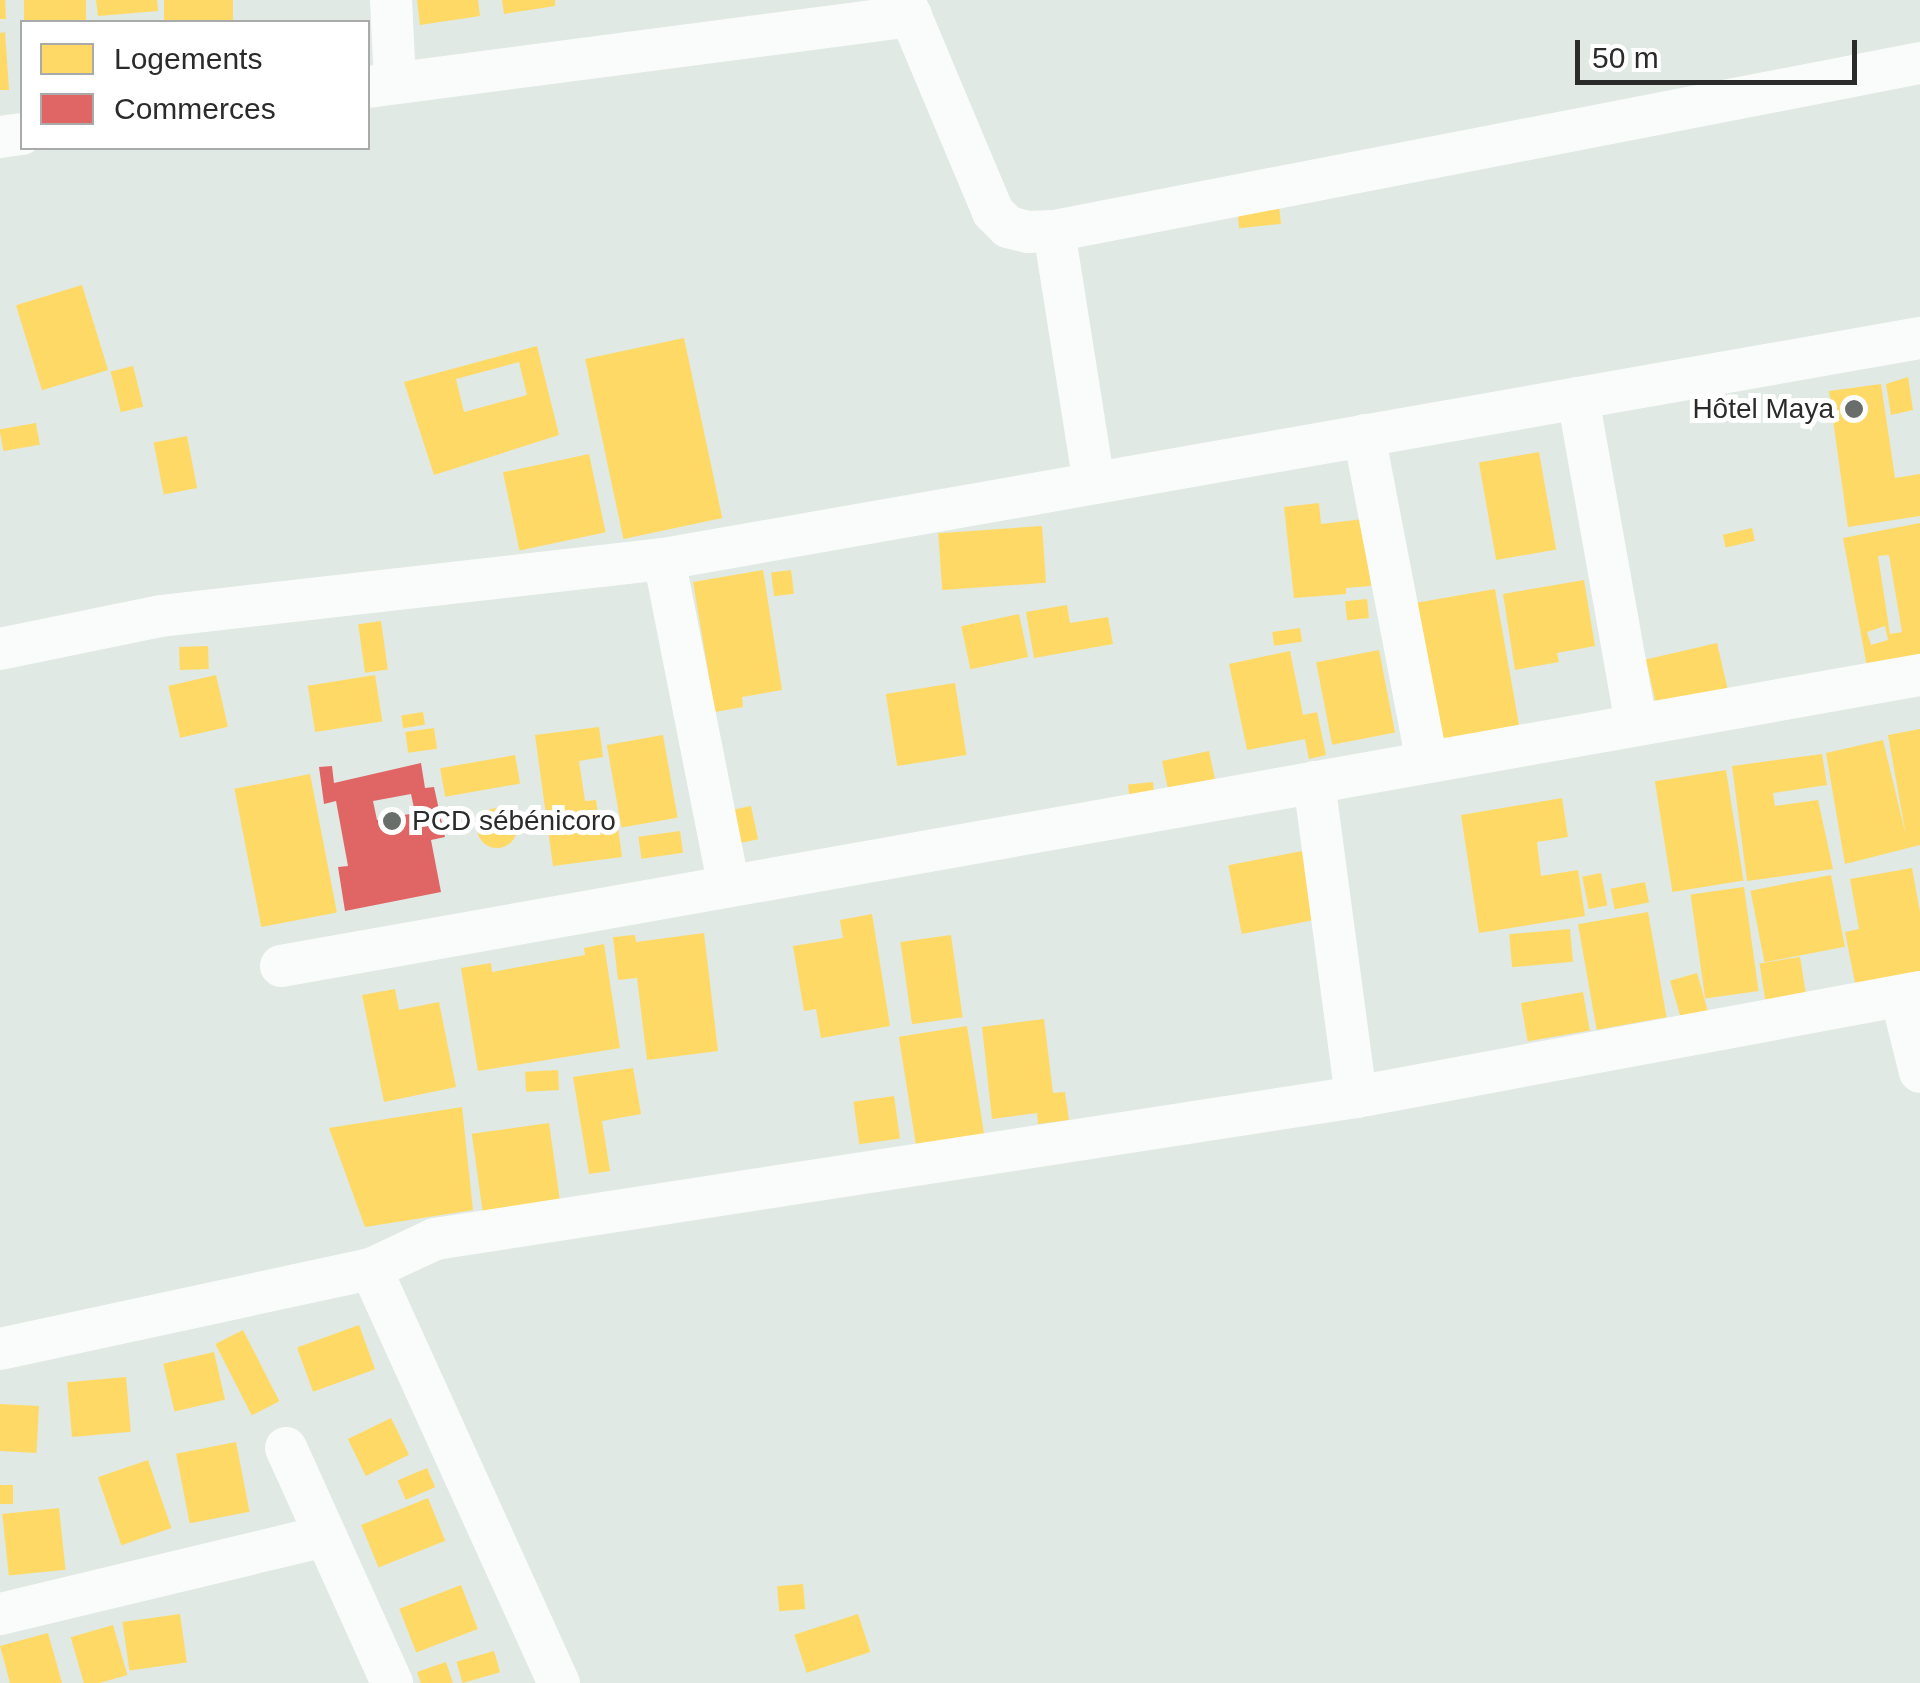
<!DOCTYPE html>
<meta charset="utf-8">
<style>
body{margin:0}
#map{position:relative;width:1920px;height:1683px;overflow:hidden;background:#e0e9e3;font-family:Helvetica,sans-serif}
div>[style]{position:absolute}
.homes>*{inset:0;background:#ffd966;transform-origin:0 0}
.round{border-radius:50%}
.shops>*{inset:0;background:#e06666}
.minor>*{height:42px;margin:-21px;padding:0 21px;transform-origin:21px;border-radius:21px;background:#fafcfb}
.dots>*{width:28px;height:28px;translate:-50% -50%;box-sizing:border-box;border:5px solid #fff;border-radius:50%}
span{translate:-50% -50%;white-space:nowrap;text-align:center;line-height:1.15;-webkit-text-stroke:10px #fff;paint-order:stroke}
.poi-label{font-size:28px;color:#2b2b2b}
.right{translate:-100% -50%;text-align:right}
.left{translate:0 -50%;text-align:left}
.legend{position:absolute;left:20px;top:20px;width:350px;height:130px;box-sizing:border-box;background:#fff;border:2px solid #aaa;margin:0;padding:12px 18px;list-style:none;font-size:30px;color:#2b2b2b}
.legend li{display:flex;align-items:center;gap:20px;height:50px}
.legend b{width:50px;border:2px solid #aaa}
.scale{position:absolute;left:1575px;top:40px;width:282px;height:45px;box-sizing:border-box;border:5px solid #2b2b2b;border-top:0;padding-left:12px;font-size:30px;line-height:35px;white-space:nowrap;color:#2b2b2b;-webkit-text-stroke:8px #fff;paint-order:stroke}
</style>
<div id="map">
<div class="homes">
<i style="clip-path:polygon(0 0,5px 0,6px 19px,0 19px)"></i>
<i style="left:24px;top:0;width:62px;height:22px"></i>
<i style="clip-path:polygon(96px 0,157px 0,158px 11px,98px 16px)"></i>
<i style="left:164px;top:0;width:69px;height:22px"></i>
<i style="clip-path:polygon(417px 0,478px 0,480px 16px,420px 25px)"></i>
<i style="clip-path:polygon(502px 0,555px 0,555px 6px,504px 14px)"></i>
<i style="clip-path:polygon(5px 32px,9px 90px,0 90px,0 33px)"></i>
<i style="left:1278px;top:196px;width:28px;height:42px;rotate:84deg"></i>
<i style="left:82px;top:285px;width:89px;height:69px;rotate:73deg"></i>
<i style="left:684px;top:338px;width:184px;height:101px;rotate:78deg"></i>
<i style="clip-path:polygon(evenodd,537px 346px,559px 435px,434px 475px,404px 382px,537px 346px,519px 362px,527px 395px,464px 412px,456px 379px,519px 362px)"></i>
<i style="left:133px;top:366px;width:42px;height:23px;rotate:76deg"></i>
<i style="clip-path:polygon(1908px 377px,1913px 410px,1891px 415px,1886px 384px)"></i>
<i style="clip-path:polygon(1881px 384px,1895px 478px,1920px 474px,1920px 516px,1848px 527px,1829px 391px)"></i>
<i style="left:36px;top:423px;width:22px;height:37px;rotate:80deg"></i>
<i style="left:187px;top:436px;width:53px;height:34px;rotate:79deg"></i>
<i style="left:1539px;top:452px;width:99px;height:61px;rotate:80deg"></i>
<i style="left:589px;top:454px;width:80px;height:88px;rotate:78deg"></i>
<i style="clip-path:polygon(1319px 503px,1321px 524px,1364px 519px,1371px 586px,1346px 588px,1346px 594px,1294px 598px,1284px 507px)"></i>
<i style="clip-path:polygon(evenodd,1920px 523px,1920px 663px,1868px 672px,1843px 538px,1920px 523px,1889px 555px,1902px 632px,1890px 634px,1878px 556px,1889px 555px,1920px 523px,1885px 626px,1888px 640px,1871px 645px,1867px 632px,1885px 626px)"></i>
<i style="left:1042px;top:526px;width:57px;height:104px;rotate:86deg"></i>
<i style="left:1752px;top:528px;width:13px;height:30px;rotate:77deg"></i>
<i style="clip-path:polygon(763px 570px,782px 690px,742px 697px,743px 707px,715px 712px,693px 582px)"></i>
<i style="left:791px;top:570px;width:24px;height:20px;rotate:83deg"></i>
<i style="clip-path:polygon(1584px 580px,1595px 646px,1557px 653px,1559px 662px,1515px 670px,1503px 594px)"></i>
<i style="left:1495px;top:589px;width:140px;height:91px;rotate:80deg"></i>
<i style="left:1367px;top:599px;width:19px;height:22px;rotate:84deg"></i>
<i style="clip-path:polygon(1067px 605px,1070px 623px,1108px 617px,1113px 644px,1034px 658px,1026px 612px)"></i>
<i style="left:1019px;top:614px;width:44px;height:59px;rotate:78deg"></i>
<i style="left:381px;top:621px;width:49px;height:23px;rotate:82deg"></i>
<i style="left:1300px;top:628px;width:14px;height:28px;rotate:82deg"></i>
<i style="left:1717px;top:643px;width:58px;height:73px;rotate:77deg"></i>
<i style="left:208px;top:646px;width:23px;height:29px;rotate:88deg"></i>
<i style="left:1379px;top:650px;width:84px;height:64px;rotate:79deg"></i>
<i style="clip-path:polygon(1290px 651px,1303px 715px,1317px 712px,1326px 755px,1309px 759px,1305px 739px,1247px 750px,1229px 664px)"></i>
<i style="left:216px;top:675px;width:53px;height:49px;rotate:77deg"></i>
<i style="left:375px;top:675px;width:47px;height:68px;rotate:81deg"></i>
<i style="left:955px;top:683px;width:73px;height:70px;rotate:81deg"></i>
<i style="left:423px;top:712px;width:13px;height:22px;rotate:81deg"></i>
<i style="clip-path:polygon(599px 727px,603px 757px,579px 761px,585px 801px,596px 800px,599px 823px,617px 820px,622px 857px,553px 866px,535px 735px)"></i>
<i style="left:434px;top:728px;width:21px;height:29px;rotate:82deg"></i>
<i style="clip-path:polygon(1920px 729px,1920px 845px,1845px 864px,1826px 753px,1883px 740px,1906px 836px,1888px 735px)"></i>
<i style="left:663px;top:735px;width:84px;height:57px;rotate:80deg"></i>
<i style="left:1209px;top:751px;width:42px;height:48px;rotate:78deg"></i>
<i style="clip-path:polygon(1822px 754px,1827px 785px,1773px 793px,1775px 806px,1818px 800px,1833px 869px,1747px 881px,1732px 766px)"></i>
<i style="left:515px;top:755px;width:29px;height:76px;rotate:80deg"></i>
<i style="left:1726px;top:770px;width:112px;height:72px;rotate:81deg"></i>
<i style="left:310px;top:774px;width:141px;height:77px;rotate:79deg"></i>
<i style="left:1153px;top:782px;width:19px;height:25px;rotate:84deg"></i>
<i style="clip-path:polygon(1562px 798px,1568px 837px,1537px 842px,1541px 876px,1578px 870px,1585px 916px,1479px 933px,1461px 815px)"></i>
<i style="left:751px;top:806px;width:34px;height:21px;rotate:78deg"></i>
<i class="round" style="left:477px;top:808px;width:40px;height:40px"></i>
<i style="left:680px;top:831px;width:22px;height:42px;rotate:82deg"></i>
<i style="left:1302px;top:851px;width:70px;height:75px;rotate:79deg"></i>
<i style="clip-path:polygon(1912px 868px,1920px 912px,1920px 976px,1856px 988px,1845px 932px,1859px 929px,1850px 879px)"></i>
<i style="left:1601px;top:873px;width:33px;height:19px;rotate:79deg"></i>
<i style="left:1831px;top:875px;width:73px;height:82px;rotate:79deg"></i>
<i style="left:1645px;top:882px;width:21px;height:35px;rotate:79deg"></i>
<i style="left:1744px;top:887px;width:105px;height:54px;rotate:82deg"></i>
<i style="left:1648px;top:912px;width:107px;height:71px;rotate:80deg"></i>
<i style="clip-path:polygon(872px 914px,890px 1026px,821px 1038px,816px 1009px,804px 1011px,793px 946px,843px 938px,840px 920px)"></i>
<i style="left:1570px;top:929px;width:33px;height:61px;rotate:85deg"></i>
<i style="clip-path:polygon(704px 933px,718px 1051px,647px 1060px,637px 978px,618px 980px,613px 937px,635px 935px,636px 942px)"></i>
<i style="left:951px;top:935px;width:83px;height:51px;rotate:82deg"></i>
<i style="clip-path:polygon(604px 944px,620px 1048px,478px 1071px,461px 968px,491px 963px,492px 972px,585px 955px,584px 948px)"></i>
<i style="left:1800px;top:957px;width:43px;height:41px;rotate:81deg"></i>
<i style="left:1697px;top:973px;width:40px;height:28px;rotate:74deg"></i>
<i style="clip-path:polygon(395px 989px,399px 1010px,439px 1002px,456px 1087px,384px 1102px,362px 995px)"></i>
<i style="left:1583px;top:992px;width:39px;height:63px;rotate:80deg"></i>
<i style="clip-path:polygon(1044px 1019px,1053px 1093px,1065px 1092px,1069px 1120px,1038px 1124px,1037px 1113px,992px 1119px,982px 1027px)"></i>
<i style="left:967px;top:1026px;width:109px;height:69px;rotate:81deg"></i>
<i style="clip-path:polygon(633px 1068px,641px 1114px,602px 1121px,610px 1171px,589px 1174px,573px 1077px)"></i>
<i style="left:558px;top:1070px;width:20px;height:33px;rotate:87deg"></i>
<i style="left:894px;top:1096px;width:43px;height:41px;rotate:82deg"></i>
<i style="clip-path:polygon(462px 1107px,473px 1210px,365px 1227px,329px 1128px)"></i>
<i style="left:549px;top:1123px;width:91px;height:78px;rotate:82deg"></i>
<i style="left:359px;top:1325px;width:47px;height:66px;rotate:70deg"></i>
<i style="left:243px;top:1330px;width:80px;height:31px;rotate:63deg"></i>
<i style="left:214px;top:1352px;width:49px;height:52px;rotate:77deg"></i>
<i style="left:126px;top:1377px;width:55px;height:59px;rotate:85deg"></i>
<i style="left:0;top:1404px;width:39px;height:47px;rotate:3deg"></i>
<i style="left:391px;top:1418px;width:41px;height:48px;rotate:64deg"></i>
<i style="left:236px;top:1442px;width:71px;height:61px;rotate:79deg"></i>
<i style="left:148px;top:1460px;width:72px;height:53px;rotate:71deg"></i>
<i style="left:427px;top:1468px;width:21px;height:32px;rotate:67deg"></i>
<i style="left:0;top:1485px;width:13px;height:19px"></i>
<i style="left:428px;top:1498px;width:46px;height:72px;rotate:68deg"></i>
<i style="left:59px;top:1508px;width:62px;height:57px;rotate:84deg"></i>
<i style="left:803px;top:1584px;width:25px;height:26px;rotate:85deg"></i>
<i style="left:461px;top:1585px;width:47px;height:66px;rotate:69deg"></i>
<i style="left:180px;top:1614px;width:49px;height:58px;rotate:82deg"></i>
<i style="left:858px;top:1614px;width:40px;height:67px;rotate:72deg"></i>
<i style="left:113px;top:1625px;width:52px;height:44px;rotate:74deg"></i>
<i style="clip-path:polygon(48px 1633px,62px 1683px,10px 1683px,0 1646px)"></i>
<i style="left:494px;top:1651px;width:22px;height:39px;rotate:74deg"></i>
<i style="clip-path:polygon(446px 1662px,453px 1683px,421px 1683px,417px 1672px)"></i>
</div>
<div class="shops">
<i style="clip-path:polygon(evenodd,421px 763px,425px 788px,434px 787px,445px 837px,431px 840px,441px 892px,345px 911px,338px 867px,348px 866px,336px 801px,324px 804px,319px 767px,332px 766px,334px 783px,421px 763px,411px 794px,415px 813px,377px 820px,373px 801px,411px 794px)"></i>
</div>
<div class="minor">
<i style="left:391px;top:0;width:83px;rotate:87.2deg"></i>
<i style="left:904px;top:0;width:230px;rotate:67.2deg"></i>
<i style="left:993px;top:212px;width:21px;rotate:45deg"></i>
<i style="left:1008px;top:227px;width:21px;rotate:14deg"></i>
<i style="left:1028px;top:232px;width:26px;rotate:-2deg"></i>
<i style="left:1054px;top:231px;width:882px;rotate:-10.98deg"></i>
<i style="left:368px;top:87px;width:548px;rotate:-7.45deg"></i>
<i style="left:0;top:137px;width:22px;rotate:-8deg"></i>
<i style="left:1054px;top:231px;width:255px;rotate:81deg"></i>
<i style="left:1578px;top:398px;width:332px;rotate:79.9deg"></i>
<i style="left:1364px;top:435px;width:333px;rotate:79.1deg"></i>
<i style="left:664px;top:559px;width:333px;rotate:78.8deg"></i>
<i style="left:0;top:649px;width:164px;rotate:-11.6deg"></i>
<i style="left:161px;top:616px;width:506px;rotate:-6.47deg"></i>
<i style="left:664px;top:559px;width:1275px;rotate:-9.98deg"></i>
<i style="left:1314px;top:782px;width:318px;rotate:82.4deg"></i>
<i style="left:281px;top:966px;width:1665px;rotate:-10.07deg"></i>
<i style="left:1901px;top:996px;width:78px;rotate:76deg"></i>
<i style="left:371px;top:1269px;width:455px;rotate:65.6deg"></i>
<i style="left:0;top:1349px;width:380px;rotate:-12.2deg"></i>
<i style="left:371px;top:1269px;width:71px;rotate:-25.1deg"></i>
<i style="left:435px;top:1239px;width:932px;rotate:-8.76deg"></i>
<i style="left:1356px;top:1097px;width:574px;rotate:-10.55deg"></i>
<i style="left:286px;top:1448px;width:258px;rotate:65.7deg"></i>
<i style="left:0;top:1614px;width:334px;rotate:-13.5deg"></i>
</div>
<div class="dots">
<i style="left:1854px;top:409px;background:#6a6e6b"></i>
<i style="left:392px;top:821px;background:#6a6e6b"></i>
</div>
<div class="poi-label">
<span class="right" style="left:1834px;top:409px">Hôtel Maya</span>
<span class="left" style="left:412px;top:821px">PCD sébénicoro</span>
</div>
<ul class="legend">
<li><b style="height:28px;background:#ffd966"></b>Logements</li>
<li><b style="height:28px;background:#e06666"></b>Commerces</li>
</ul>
<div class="scale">50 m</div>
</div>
